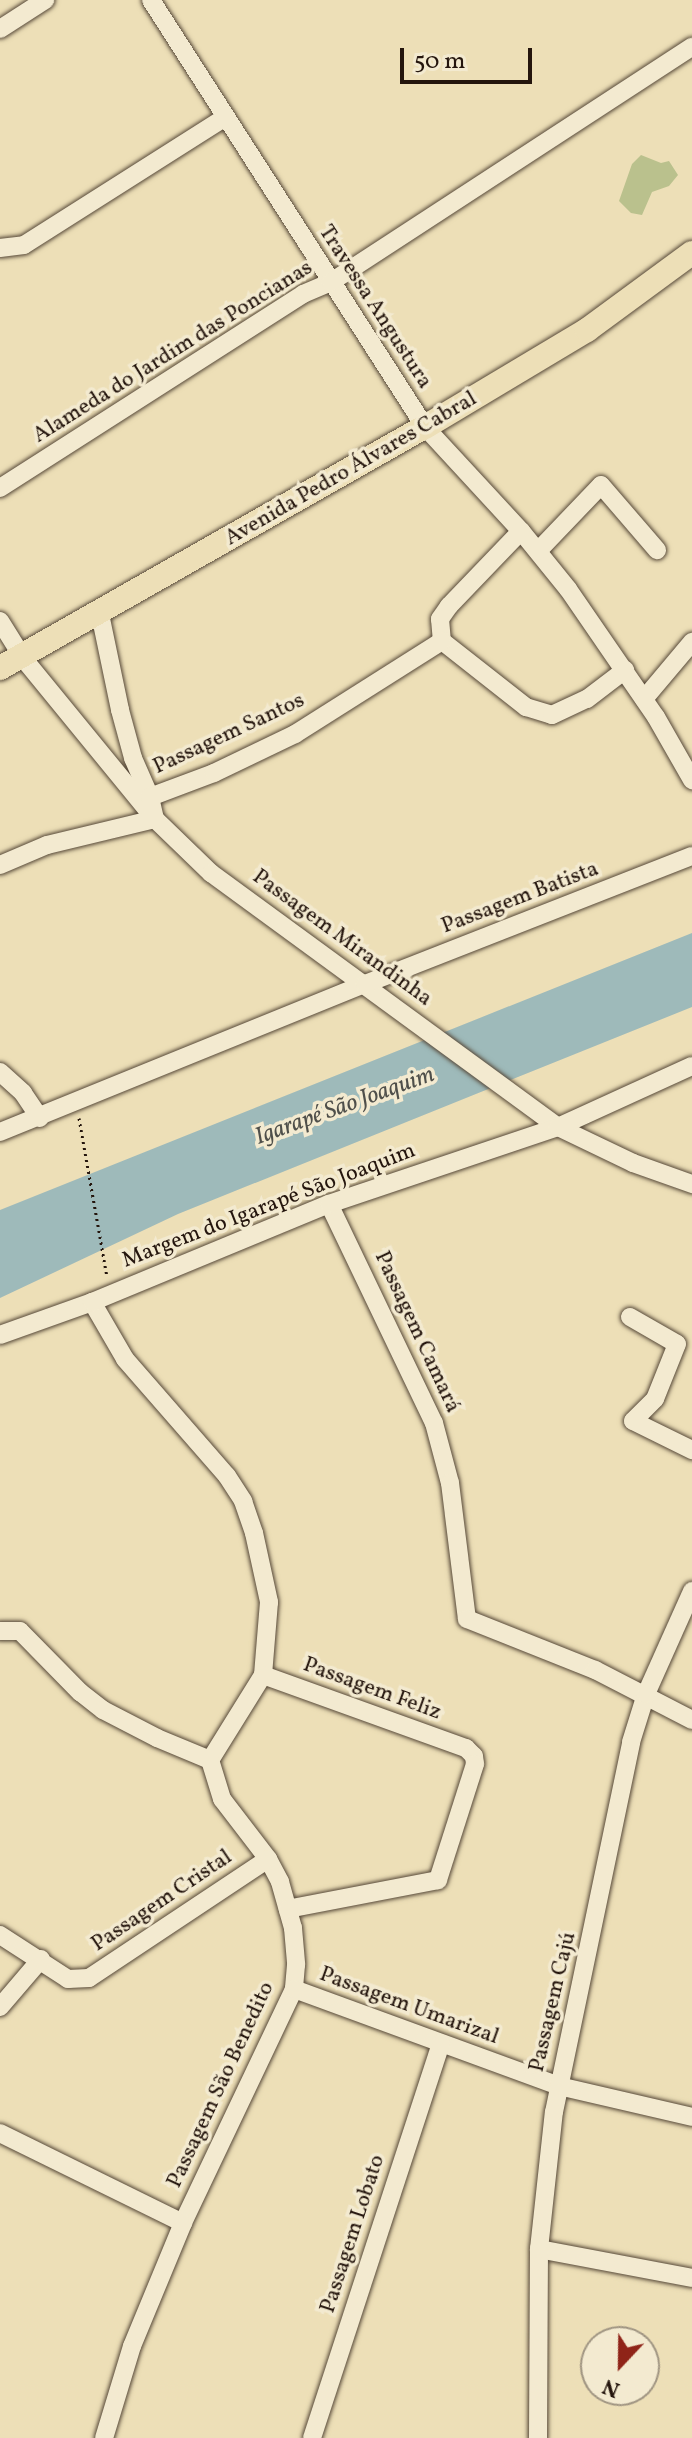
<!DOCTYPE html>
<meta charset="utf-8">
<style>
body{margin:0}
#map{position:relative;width:692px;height:2438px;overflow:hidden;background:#eddfb7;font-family:Vollkorn,serif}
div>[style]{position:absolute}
.green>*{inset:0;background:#bac18d}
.water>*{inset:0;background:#9ebaba}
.path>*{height:3px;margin-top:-1.5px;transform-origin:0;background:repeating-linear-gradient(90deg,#24150d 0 2px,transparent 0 6px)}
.roads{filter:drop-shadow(0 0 2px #564838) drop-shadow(0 0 2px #564838)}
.minor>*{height:18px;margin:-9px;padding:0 9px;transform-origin:9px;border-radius:9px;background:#f3ead0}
.major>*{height:24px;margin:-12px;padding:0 12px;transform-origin:12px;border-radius:12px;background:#eddfb7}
span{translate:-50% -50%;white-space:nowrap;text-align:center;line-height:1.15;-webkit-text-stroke:7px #f3ead0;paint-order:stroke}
.street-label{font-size:22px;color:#24150d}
.water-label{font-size:24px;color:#4f4f4a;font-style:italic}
.north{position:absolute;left:580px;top:2326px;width:80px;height:80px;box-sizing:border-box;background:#f3ead0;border:2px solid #a09582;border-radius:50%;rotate:202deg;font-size:22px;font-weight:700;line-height:32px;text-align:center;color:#24150d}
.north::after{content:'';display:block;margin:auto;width:28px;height:36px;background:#8f2418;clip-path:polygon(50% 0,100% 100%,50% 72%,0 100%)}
.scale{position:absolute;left:400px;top:48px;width:132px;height:36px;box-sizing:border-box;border:4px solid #24150d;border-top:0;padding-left:10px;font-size:24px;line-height:28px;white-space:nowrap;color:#24150d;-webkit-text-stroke:6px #f3ead0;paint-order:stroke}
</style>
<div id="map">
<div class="green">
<i style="clip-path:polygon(641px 155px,661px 163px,669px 161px,678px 175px,669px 186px,652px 192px,642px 215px,631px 213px,619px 201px,632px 164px)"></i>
</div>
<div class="water">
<i style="clip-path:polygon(692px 933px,692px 1007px,178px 1214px,0 1298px,0 1210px)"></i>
</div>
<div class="path">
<i style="left:79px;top:1118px;width:160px;rotate:80deg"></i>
</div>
<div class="roads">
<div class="minor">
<i style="left:151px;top:0;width:507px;rotate:57.31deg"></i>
<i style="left:425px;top:427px;width:142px;rotate:47.3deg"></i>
<i style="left:521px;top:531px;width:75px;rotate:51deg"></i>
<i style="left:568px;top:589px;width:155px;rotate:55.5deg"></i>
<i style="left:656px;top:717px;width:73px;rotate:60.3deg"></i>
<i style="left:0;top:29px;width:54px;rotate:-32.8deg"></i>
<i style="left:0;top:248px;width:24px;rotate:-7deg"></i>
<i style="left:24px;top:245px;width:237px;rotate:-32.4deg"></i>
<i style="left:0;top:488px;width:360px;rotate:-32.6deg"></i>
<i style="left:303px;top:294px;width:30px;rotate:-23deg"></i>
<i style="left:331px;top:282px;width:431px;rotate:-33.1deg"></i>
<i style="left:521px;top:531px;width:104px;rotate:133.8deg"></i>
<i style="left:449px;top:606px;width:16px;rotate:125deg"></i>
<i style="left:440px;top:619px;width:22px;rotate:85deg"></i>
<i style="left:442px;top:641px;width:107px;rotate:38.2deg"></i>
<i style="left:526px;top:707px;width:27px;rotate:17deg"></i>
<i style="left:552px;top:715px;width:38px;rotate:-25deg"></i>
<i style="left:587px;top:699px;width:48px;rotate:-37.3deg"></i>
<i style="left:538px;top:551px;width:91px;rotate:-46.3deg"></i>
<i style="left:601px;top:485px;width:86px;rotate:49.3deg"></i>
<i style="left:100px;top:614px;width:98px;rotate:78.2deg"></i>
<i style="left:120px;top:710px;width:50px;rotate:74.8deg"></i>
<i style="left:133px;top:758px;width:43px;rotate:66.4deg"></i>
<i style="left:0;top:621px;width:44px;rotate:58.1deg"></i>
<i style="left:23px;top:658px;width:208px;rotate:50.7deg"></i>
<i style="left:155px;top:819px;width:78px;rotate:44deg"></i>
<i style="left:211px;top:873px;width:430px;rotate:36.2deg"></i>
<i style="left:558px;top:1127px;width:83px;rotate:25.6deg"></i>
<i style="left:633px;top:1163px;width:63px;rotate:19.6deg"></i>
<i style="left:644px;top:699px;width:75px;rotate:-49.9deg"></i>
<i style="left:0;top:865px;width:51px;rotate:-23.1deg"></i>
<i style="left:47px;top:845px;width:111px;rotate:-13.5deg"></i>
<i style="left:155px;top:819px;width:23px;rotate:-103deg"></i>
<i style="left:150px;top:797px;width:68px;rotate:-20.6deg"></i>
<i style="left:214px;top:773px;width:90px;rotate:-25.7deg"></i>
<i style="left:295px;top:734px;width:174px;rotate:-32.3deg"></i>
<i style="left:0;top:1072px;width:31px;rotate:42deg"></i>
<i style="left:23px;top:1093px;width:30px;rotate:56deg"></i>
<i style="left:0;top:1132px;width:394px;rotate:-22.1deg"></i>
<i style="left:365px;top:984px;width:351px;rotate:-21.4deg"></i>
<i style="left:329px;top:1204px;width:243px;rotate:64.4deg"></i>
<i style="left:434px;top:1423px;width:62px;rotate:75.1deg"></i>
<i style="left:450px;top:1483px;width:137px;rotate:82.9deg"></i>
<i style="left:467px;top:1619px;width:138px;rotate:21.7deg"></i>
<i style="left:595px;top:1670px;width:109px;rotate:27.3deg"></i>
<i style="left:92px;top:1302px;width:66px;rotate:59.9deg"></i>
<i style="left:125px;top:1359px;width:155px;rotate:48.9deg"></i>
<i style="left:227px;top:1476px;width:30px;rotate:57deg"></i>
<i style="left:243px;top:1501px;width:34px;rotate:71deg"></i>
<i style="left:254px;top:1533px;width:71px;rotate:77.7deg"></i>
<i style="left:269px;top:1602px;width:73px;rotate:94.7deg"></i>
<i style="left:263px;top:1675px;width:100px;rotate:121.9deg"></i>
<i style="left:210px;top:1760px;width:41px;rotate:72.9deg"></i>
<i style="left:222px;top:1799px;width:76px;rotate:52.5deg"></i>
<i style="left:268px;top:1859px;width:26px;rotate:62deg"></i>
<i style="left:280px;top:1882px;width:48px;rotate:74.2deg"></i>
<i style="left:293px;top:1928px;width:37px;rotate:85deg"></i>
<i style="left:296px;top:1965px;width:24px;rotate:95deg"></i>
<i style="left:294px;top:1989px;width:259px;rotate:115.4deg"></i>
<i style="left:183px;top:2223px;width:133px;rotate:112.5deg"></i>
<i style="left:132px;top:2346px;width:96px;rotate:106.9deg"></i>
<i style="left:630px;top:1317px;width:54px;rotate:29.9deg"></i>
<i style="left:677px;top:1344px;width:59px;rotate:111.8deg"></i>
<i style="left:655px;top:1399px;width:31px;rotate:135deg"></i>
<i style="left:633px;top:1421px;width:66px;rotate:26.2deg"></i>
<i style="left:0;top:1335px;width:98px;rotate:-19.7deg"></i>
<i style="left:92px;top:1302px;width:256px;rotate:-22.5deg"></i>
<i style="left:329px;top:1204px;width:242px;rotate:-18.6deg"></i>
<i style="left:558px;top:1127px;width:147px;rotate:-24.5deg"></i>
<i style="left:0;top:1631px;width:20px"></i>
<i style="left:20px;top:1631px;width:86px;rotate:45.5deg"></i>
<i style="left:80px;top:1692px;width:29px;rotate:38deg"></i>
<i style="left:103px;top:1710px;width:61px;rotate:27.4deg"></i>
<i style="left:157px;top:1738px;width:57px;rotate:22.5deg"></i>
<i style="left:263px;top:1675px;width:216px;rotate:19.8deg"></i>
<i style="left:466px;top:1748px;width:11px;rotate:45deg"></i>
<i style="left:474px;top:1756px;width:8px;rotate:83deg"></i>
<i style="left:475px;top:1764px;width:122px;rotate:107.7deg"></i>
<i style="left:438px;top:1880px;width:153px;rotate:169.1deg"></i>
<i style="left:0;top:1935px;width:81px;rotate:32.9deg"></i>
<i style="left:68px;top:1979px;width:21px;rotate:-3deg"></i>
<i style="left:89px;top:1978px;width:215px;rotate:-33.6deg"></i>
<i style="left:294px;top:1989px;width:282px;rotate:20.1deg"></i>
<i style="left:559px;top:2086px;width:137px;rotate:13.1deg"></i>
<i style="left:0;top:2007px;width:63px;rotate:-49.5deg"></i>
<i style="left:0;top:2133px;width:204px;rotate:26.2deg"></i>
<i style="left:539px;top:2249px;width:156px;rotate:10.7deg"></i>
<i style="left:312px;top:2438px;width:415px;rotate:-71.9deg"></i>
<i style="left:538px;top:2438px;width:189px;rotate:-89.7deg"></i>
<i style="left:539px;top:2249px;width:138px;rotate:-83.8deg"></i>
<i style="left:554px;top:2112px;width:378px;rotate:-78.2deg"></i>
<i style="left:631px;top:1742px;width:50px;rotate:-72.6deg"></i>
<i style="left:646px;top:1694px;width:113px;rotate:-65.9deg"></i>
</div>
<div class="major">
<i style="left:0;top:668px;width:489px;rotate:-29.6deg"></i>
<i style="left:425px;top:427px;width:189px;rotate:-30.9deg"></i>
<i style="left:587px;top:330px;width:130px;rotate:-36.3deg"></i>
</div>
</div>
<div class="street-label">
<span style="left:375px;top:307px;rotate:57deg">Travessa Angustura</span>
<span style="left:173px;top:352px;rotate:-32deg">Alameda do Jardim das Poncianas</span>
<span style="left:351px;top:469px;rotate:-30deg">Avenida Pedro Álvares Cabral</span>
<span style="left:229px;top:734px;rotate:-25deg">Passagem Santos</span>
<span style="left:520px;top:898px;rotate:-21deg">Passagem Batista</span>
<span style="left:342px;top:938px;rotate:36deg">Passagem Mirandinha</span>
<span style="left:269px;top:1206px;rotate:-21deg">Margem do Igarapé São Joaquim</span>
<span style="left:417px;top:1332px;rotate:65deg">Passagem Camará</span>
<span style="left:372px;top:1689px;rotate:20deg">Passagem Feliz</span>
<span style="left:162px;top:1901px;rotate:-34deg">Passagem Cristal</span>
<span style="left:553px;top:2002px;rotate:-77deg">Passagem Cajú</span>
<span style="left:409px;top:2006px;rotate:20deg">Passagem Umarizal</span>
<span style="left:221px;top:2085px;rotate:-65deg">Passagem São Benedito</span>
<span style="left:353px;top:2234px;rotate:-72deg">Passagem Lobato</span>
</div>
<div class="water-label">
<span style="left:345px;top:1107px;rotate:-20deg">Igarapé São Joaquim</span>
</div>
<div class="north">N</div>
<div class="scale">50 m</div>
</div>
